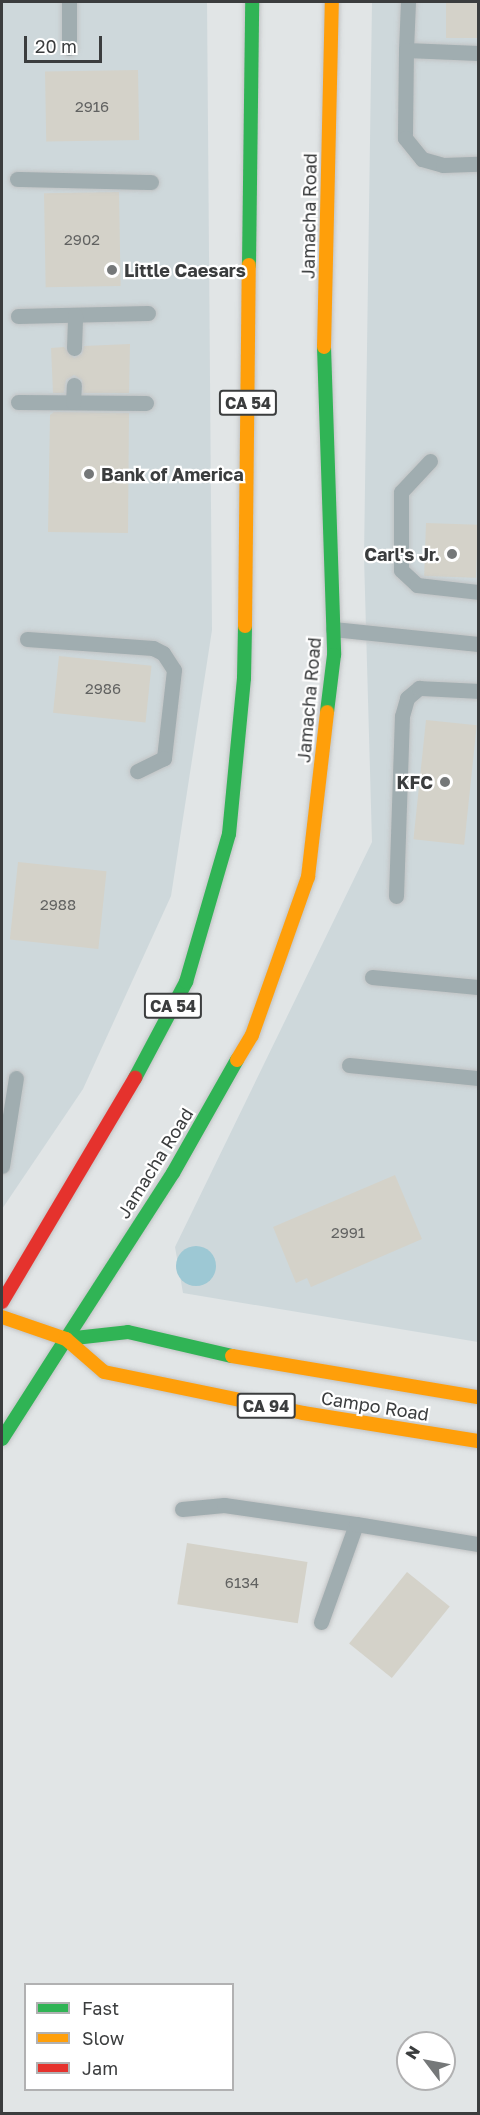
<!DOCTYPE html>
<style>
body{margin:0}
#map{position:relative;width:480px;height:2115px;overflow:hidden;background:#e1e5e6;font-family:"Golos Text",sans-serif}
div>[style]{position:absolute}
.built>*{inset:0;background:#ced8db}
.water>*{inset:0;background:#9dc8d4}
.round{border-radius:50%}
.building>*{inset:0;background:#d4d2c9;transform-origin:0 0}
.roads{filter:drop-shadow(0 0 2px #c1c3c4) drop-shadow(0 0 2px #c1c3c4)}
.lane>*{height:15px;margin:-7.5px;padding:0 7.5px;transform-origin:7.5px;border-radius:7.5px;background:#a0adb0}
.fast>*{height:14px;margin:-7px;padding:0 7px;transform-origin:7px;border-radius:7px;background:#30b455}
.slow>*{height:14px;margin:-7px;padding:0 7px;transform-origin:7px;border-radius:7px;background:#ff9f0a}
.jam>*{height:14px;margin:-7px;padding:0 7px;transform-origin:7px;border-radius:7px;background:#e5322d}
.dots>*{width:16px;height:16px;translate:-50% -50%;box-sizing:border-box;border:3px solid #fff;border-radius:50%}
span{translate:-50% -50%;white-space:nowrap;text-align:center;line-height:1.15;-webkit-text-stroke:4.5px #fff;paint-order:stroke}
.number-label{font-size:15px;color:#616261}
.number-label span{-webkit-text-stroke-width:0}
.shield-label span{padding:2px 4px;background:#fff;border:2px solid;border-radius:4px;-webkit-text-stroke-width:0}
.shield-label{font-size:16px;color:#3b3d3e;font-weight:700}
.street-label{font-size:18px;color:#3b3d3e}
.poi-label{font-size:18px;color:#3b3d3e;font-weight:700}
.left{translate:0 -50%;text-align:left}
.right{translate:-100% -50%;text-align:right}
.frame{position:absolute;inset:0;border:3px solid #3b3d3e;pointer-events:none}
.legend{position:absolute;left:24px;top:1983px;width:210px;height:108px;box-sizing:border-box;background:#fff;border:2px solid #b1b1b2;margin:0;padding:8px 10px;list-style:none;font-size:18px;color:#3b3d3e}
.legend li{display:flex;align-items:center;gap:12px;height:30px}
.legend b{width:30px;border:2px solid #b1b1b2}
.north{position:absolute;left:396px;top:2031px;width:60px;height:60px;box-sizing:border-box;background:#fff;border:2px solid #b1b1b2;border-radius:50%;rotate:302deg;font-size:16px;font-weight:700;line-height:24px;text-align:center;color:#3b3d3e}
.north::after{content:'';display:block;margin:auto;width:21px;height:27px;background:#757879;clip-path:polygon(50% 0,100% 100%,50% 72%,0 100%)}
.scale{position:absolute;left:24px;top:36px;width:78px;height:27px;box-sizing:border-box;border:3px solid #3b3d3e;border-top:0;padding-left:8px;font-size:18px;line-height:21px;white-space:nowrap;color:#3b3d3e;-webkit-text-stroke:4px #fff;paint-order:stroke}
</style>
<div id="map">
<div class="built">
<i style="clip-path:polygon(2px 2px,207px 2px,212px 630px,171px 896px,83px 1089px,2px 1209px)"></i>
<i style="clip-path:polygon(372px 2px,478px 2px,478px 1342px,183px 1293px,175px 1247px,372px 842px,364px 557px)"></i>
</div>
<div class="water">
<i class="round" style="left:176px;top:1246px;width:40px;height:40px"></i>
</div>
<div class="building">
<i style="left:446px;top:2px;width:32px;height:36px"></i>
<i style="left:138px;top:70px;width:70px;height:93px;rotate:89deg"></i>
<i style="left:119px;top:192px;width:94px;height:75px;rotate:89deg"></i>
<i style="clip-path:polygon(130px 344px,129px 393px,83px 393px,82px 380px,74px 375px,66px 380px,64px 393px,53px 393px,51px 348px,64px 347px,74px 358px,82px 354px,84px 346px)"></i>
<i style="clip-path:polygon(54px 412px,129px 413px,128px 533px,48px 532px,50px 415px)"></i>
<i style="left:426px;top:523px;width:52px;height:53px;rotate:2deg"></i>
<i style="left:59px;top:656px;width:93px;height:57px;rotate:6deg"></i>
<i style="left:426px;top:720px;width:51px;height:120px;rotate:6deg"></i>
<i style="left:18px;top:862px;width:89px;height:78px;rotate:6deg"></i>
<i style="clip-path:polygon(395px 1175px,422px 1239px,311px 1287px,307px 1278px,296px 1283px,273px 1227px)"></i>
<i style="left:187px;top:1543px;width:122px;height:62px;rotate:9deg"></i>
<i style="left:407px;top:1572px;width:55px;height:92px;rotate:39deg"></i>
</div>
<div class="roads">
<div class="lane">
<i style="left:408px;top:2px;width:48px;rotate:92.4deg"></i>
<i style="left:406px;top:50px;width:72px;rotate:2.4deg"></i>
<i style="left:69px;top:48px;width:46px;rotate:-90deg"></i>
<i style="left:406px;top:50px;width:88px;rotate:90.7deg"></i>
<i style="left:405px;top:138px;width:27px;rotate:51deg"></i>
<i style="left:422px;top:159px;width:22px;rotate:16deg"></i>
<i style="left:443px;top:165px;width:35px;rotate:-2deg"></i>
<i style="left:17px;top:179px;width:134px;rotate:1.3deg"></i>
<i style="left:18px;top:316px;width:130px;rotate:-1.3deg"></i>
<i style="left:74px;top:348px;width:33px;rotate:-88deg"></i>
<i style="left:18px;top:402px;width:128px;rotate:0.4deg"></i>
<i style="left:73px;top:402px;width:17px;rotate:-87deg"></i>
<i style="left:430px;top:461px;width:42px;rotate:133.1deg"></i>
<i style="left:401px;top:492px;width:78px;rotate:90deg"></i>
<i style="left:401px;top:570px;width:22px;rotate:43deg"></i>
<i style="left:417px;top:585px;width:61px;rotate:6.5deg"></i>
<i style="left:333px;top:629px;width:146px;rotate:5.9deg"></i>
<i style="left:27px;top:639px;width:126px;rotate:4.1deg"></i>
<i style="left:153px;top:648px;width:11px;rotate:27deg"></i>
<i style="left:163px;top:653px;width:20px;rotate:57deg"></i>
<i style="left:174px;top:670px;width:89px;rotate:96.5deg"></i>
<i style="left:164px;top:758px;width:30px;rotate:154deg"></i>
<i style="left:396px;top:896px;width:180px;rotate:-88.1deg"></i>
<i style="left:402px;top:716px;width:19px;rotate:-74deg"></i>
<i style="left:407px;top:698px;width:16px;rotate:-40deg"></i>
<i style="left:419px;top:688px;width:59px;rotate:2.9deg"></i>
<i style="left:372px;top:977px;width:106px;rotate:5.4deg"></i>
<i style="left:349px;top:1065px;width:130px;rotate:5.8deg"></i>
<i style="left:2px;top:1166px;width:89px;rotate:-81deg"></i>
<i style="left:182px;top:1509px;width:42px;rotate:-5.4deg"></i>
<i style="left:224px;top:1505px;width:133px;rotate:8.2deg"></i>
<i style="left:321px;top:1622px;width:104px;rotate:-70.3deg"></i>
<i style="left:356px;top:1524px;width:124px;rotate:9.3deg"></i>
</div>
<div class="fast">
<i style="left:249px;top:265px;width:263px;rotate:-89.3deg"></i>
<i style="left:324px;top:347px;width:308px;rotate:88.1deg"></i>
<i style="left:334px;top:655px;width:57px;rotate:97deg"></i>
<i style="left:135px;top:1078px;width:109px;rotate:-62deg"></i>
<i style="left:186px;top:982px;width:154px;rotate:-73.8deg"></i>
<i style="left:229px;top:834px;width:157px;rotate:-84.5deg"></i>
<i style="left:244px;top:678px;width:52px;rotate:-88.9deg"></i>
<i style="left:66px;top:1339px;width:197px;rotate:-57.2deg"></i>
<i style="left:173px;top:1173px;width:130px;rotate:-60.5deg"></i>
<i style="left:2px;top:1439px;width:119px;rotate:-57.4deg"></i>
<i style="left:66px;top:1339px;width:62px;rotate:-6.4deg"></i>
<i style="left:128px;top:1332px;width:107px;rotate:13deg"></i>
</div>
<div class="slow">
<i style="left:324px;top:347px;width:345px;rotate:-88.7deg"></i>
<i style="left:245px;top:626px;width:361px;rotate:-89.4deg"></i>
<i style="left:237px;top:1060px;width:29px;rotate:-59deg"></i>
<i style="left:252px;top:1035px;width:168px;rotate:-70.5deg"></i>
<i style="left:308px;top:877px;width:166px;rotate:-83.4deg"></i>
<i style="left:2px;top:1317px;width:68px;rotate:19deg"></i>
<i style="left:66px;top:1339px;width:50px;rotate:41deg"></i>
<i style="left:104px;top:1372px;width:203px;rotate:11.6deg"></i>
<i style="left:303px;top:1413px;width:177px;rotate:9.1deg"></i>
<i style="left:232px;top:1356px;width:249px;rotate:9.5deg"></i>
</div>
<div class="jam">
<i style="left:2px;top:1302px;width:261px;rotate:-59.3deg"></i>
</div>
</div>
<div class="dots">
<i style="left:112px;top:270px;background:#757879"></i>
<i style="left:89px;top:474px;background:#757879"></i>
<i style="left:452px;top:554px;background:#757879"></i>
<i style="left:445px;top:782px;background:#757879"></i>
</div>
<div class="number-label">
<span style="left:92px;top:107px">2916</span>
<span style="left:82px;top:240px">2902</span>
<span style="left:103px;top:689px">2986</span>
<span style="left:58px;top:905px">2988</span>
<span style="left:348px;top:1233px">2991</span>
<span style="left:242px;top:1583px">6134</span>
</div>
<div class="shield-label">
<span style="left:248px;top:403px">CA 54</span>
<span style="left:173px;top:1006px">CA 54</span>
<span style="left:266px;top:1406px">CA 94</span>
</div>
<div class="street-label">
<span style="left:309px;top:216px;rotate:-89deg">Jamacha Road</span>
<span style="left:309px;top:700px;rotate:-85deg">Jamacha Road</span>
<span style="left:155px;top:1163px;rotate:-58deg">Jamacha Road</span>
<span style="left:375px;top:1406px;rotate:9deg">Campo Road</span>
</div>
<div class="poi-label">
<span class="left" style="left:124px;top:270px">Little Caesars</span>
<span class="left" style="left:101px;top:474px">Bank of America</span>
<span class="right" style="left:440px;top:554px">Carl's Jr.</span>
<span class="right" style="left:433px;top:782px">KFC</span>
</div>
<div class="frame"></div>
<ul class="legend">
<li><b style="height:8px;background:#30b455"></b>Fast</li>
<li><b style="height:8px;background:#ff9f0a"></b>Slow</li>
<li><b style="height:8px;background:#e5322d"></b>Jam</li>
</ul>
<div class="north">N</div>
<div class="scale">20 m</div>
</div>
